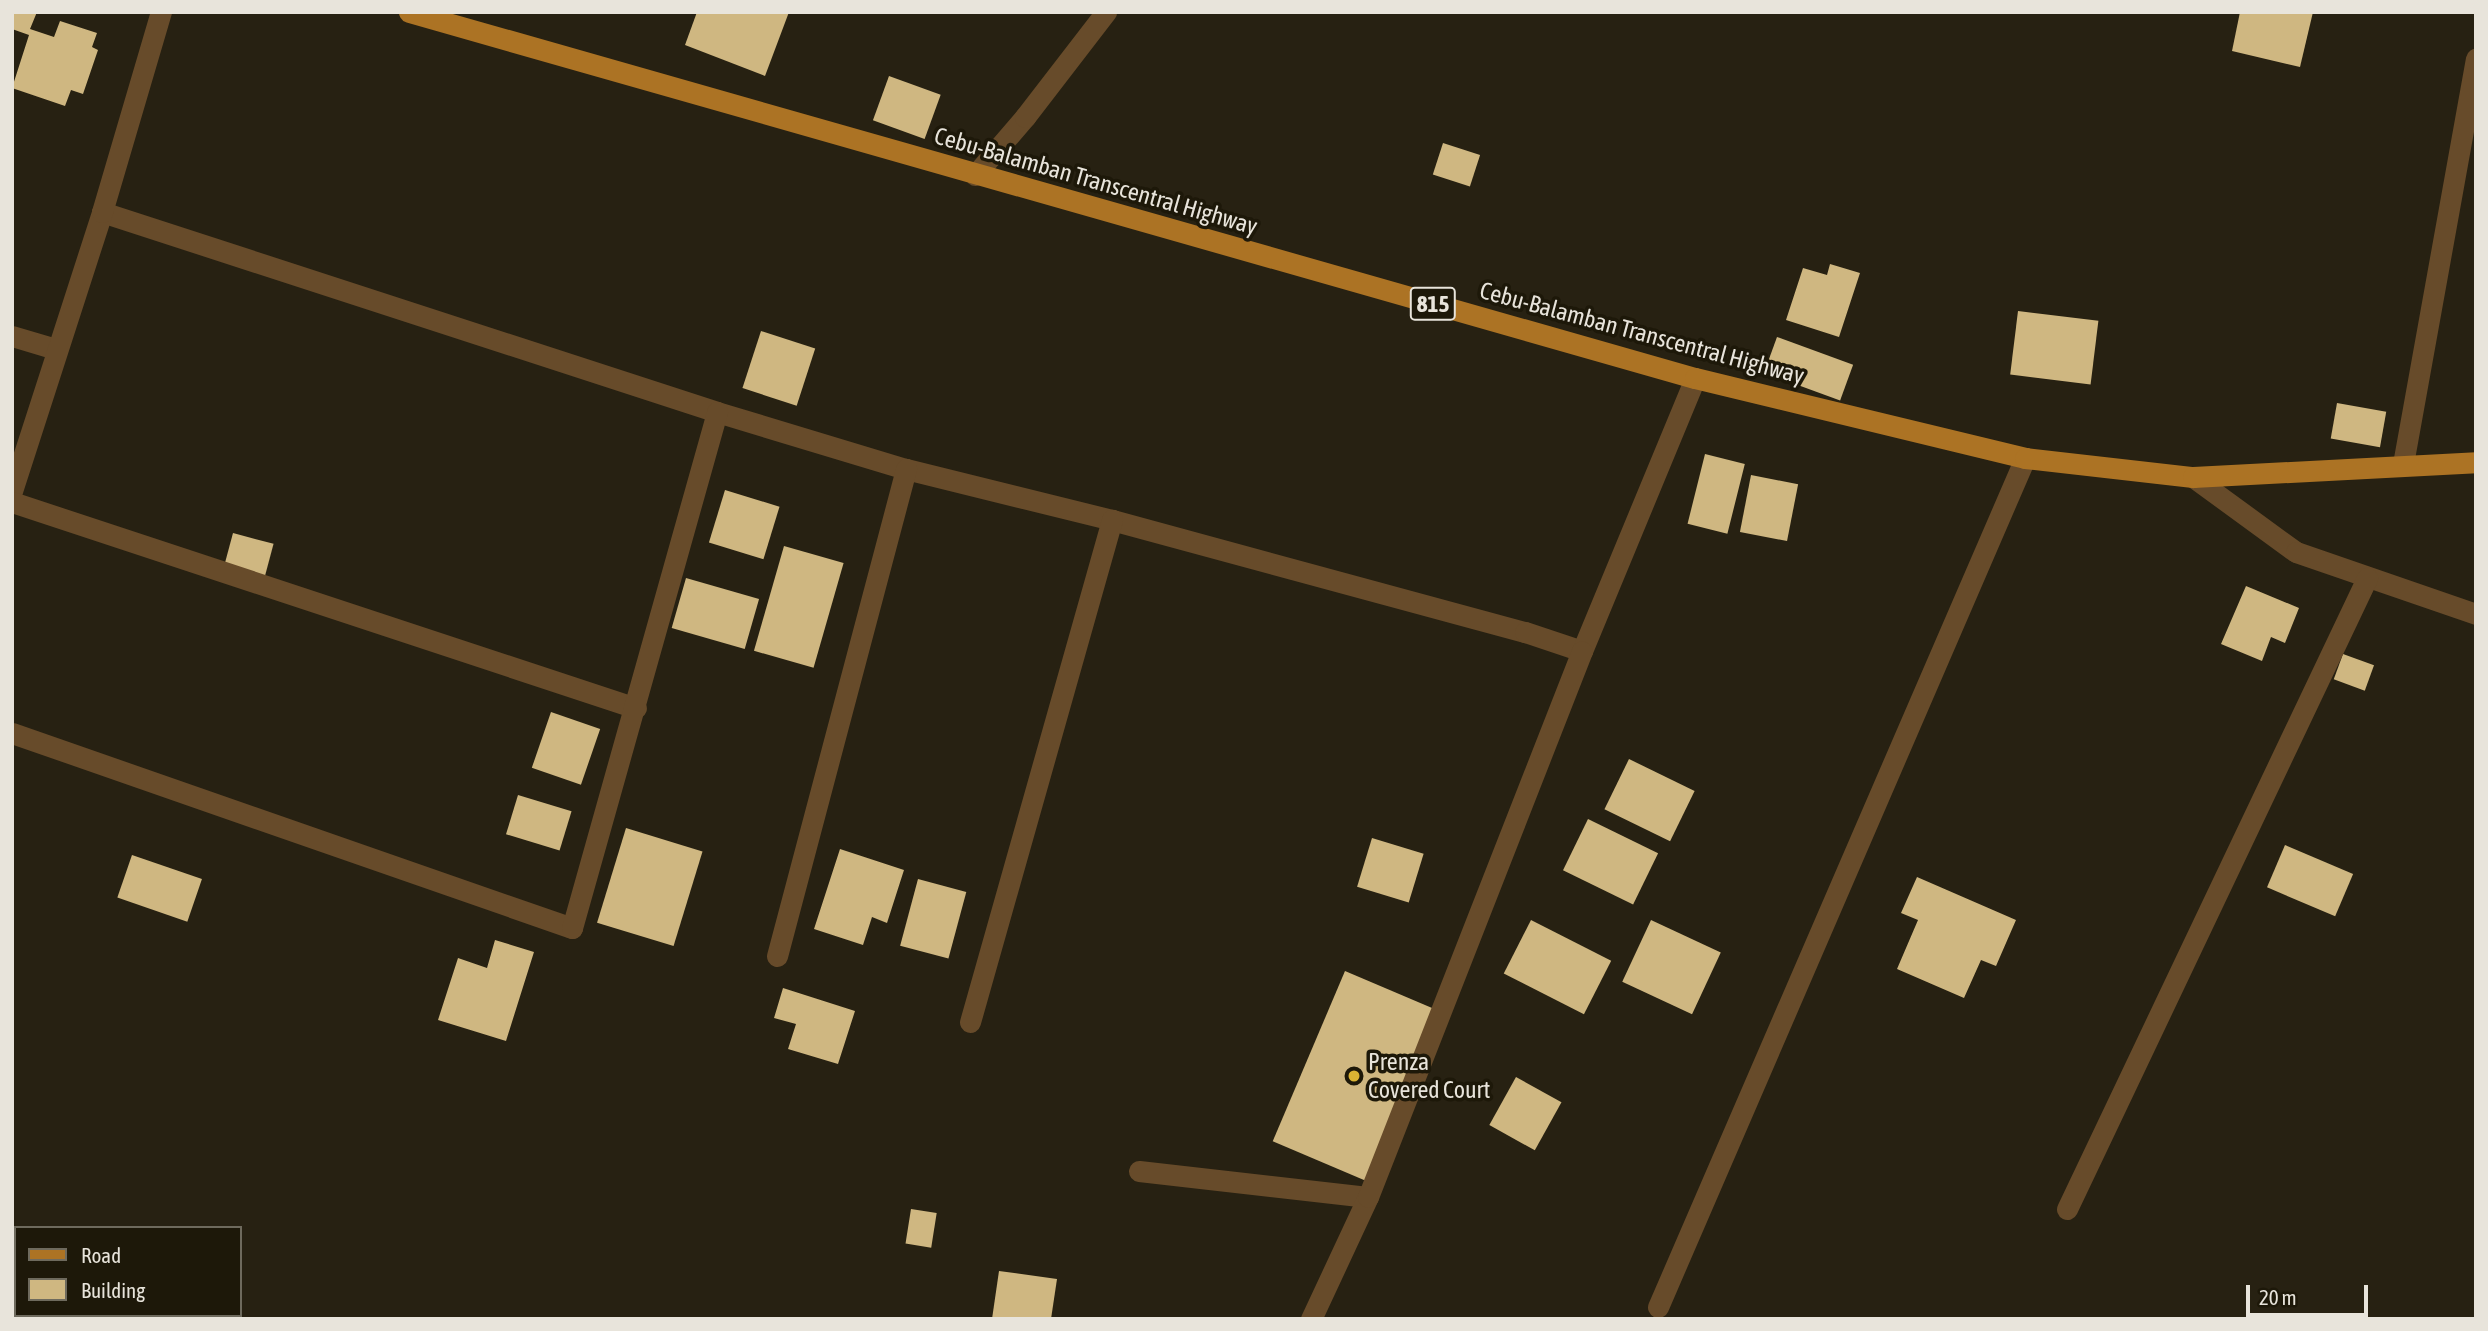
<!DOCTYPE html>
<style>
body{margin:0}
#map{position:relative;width:2488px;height:1331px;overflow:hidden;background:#272112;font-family:"Asap Condensed",sans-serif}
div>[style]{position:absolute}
.building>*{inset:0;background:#cfb781;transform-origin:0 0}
.lane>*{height:21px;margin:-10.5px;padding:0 10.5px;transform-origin:10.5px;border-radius:10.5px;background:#674b2a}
.street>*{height:21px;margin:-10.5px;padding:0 10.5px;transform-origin:10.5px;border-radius:10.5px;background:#674b2a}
.primary>*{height:21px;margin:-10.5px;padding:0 10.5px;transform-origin:10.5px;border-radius:10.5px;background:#ac7324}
.dots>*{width:19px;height:19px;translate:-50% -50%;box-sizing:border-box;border:4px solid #1d1809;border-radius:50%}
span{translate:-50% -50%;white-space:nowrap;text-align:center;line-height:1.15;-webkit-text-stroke:7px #1d1809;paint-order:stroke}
.shield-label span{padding:2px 5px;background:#1d1809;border:2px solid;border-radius:5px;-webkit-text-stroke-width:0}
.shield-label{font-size:23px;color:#e8e4db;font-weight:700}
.street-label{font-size:24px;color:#e8e4db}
.poi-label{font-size:24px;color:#e8e4db}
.left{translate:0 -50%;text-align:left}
.frame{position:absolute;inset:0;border:14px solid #e8e4db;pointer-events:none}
.legend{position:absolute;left:14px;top:1226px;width:228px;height:91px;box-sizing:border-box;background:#1d1809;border:2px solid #6e6a5d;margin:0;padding:9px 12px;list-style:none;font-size:21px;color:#e8e4db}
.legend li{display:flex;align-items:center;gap:14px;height:35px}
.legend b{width:35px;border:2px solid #6e6a5d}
.scale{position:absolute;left:2246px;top:1285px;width:122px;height:32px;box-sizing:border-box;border:4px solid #e8e4db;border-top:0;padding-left:9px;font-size:21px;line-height:24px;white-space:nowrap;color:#e8e4db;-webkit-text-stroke:5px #1d1809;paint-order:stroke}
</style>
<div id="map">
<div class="building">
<i style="clip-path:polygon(12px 12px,37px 12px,30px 29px,54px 37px,60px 21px,97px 33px,92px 47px,98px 50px,83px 94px,71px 90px,65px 106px,12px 88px,29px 35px,12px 29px)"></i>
<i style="clip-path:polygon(697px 12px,789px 12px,765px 76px,685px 45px)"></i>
<i style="clip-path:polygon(2240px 12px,2313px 12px,2300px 67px,2232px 51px)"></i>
<i style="left:889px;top:76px;width:55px;height:47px;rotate:20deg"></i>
<i style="left:1443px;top:143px;width:39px;height:33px;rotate:18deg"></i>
<i style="clip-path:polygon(1830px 264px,1860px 273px,1839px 337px,1786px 320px,1803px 268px,1827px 275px)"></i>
<i style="left:2018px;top:311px;width:81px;height:64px;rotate:7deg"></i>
<i style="left:761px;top:331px;width:57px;height:60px;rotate:18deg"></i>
<i style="left:1777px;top:337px;width:81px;height:38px;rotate:20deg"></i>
<i style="left:2337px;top:403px;width:50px;height:36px;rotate:10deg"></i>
<i style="left:1705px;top:454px;width:41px;height:72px;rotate:14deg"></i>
<i style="left:1751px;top:475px;width:48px;height:58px;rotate:11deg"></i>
<i style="left:725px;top:490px;width:57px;height:55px;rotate:17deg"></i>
<i style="left:233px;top:533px;width:42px;height:35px;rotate:15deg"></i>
<i style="left:784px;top:546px;width:62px;height:109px;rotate:16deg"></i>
<i style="left:686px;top:578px;width:76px;height:52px;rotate:16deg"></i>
<i style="clip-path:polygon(2246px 586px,2299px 608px,2285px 643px,2271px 637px,2262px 661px,2221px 644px)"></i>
<i style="left:2343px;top:654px;width:33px;height:27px;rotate:20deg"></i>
<i style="left:551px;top:712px;width:52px;height:59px;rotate:19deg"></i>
<i style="left:1629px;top:759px;width:73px;height:56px;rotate:26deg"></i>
<i style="left:518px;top:795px;width:56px;height:41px;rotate:17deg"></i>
<i style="left:1588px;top:819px;width:78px;height:57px;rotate:26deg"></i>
<i style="left:626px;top:828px;width:80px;height:99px;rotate:17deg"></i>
<i style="left:1372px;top:838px;width:54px;height:51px;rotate:17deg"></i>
<i style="left:2285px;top:845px;width:74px;height:46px;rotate:23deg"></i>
<i style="clip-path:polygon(840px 849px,904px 870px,887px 923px,872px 917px,863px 945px,814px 929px)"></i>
<i style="left:132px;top:855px;width:74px;height:45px;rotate:19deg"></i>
<i style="clip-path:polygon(1917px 877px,2016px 920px,1996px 966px,1981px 960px,1964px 998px,1897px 969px,1918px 920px,1901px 913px)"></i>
<i style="left:918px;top:879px;width:50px;height:69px;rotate:15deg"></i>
<i style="left:1531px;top:920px;width:90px;height:60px;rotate:27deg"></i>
<i style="left:1651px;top:920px;width:77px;height:68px;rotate:25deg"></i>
<i style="clip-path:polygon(495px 940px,534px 952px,506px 1041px,438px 1020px,458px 958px,487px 968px)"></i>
<i style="left:1345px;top:971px;width:101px;height:185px;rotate:23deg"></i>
<i style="clip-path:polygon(783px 988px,855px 1011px,838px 1064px,788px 1049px,796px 1024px,774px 1018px)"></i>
<i style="left:1516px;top:1077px;width:52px;height:55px;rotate:29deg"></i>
<i style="left:911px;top:1209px;width:26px;height:35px;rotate:9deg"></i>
<i style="clip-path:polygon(999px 1271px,1057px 1279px,1051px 1319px,992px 1319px)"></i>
</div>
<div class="lane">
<i style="left:1139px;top:1171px;width:230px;rotate:6.5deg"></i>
</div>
<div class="street">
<i style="left:975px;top:175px;width:77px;rotate:-49.2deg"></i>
<i style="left:1025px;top:117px;width:133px;rotate:-52.4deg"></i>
<i style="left:102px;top:212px;width:647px;rotate:18.01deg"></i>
<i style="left:717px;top:412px;width:197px;rotate:16.8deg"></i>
<i style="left:906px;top:469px;width:212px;rotate:13.9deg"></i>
<i style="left:1112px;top:520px;width:428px;rotate:15.2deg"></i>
<i style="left:1525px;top:632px;width:60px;rotate:18.4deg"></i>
<i style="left:1582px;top:651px;width:295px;rotate:-67.5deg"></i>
<i style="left:12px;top:336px;width:46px;rotate:16.5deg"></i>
<i style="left:2403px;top:464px;width:412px;rotate:-79.8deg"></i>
<i style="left:2193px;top:477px;width:127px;rotate:36.1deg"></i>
<i style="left:2296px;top:552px;width:190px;rotate:19deg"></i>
<i style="left:12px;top:491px;width:293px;rotate:-72.1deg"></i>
<i style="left:102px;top:212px;width:209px;rotate:-73.6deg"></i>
<i style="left:12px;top:502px;width:657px;rotate:18.27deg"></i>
<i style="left:12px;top:733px;width:593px;rotate:19.2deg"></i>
<i style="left:572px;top:928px;width:536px;rotate:-74.3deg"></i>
<i style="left:777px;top:956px;width:504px;rotate:-75.16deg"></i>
<i style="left:970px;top:1022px;width:522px;rotate:-74.21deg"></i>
<i style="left:2067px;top:1209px;width:699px;rotate:-64.57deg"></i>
<i style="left:1658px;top:1307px;width:925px;rotate:-66.62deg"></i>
<i style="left:1311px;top:1319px;width:135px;rotate:-65deg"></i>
<i style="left:1368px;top:1197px;width:586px;rotate:-68.6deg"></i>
</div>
<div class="primary">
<i style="left:409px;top:12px;width:1337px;rotate:15.89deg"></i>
<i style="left:1695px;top:378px;width:340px;rotate:13.6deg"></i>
<i style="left:2025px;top:458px;width:169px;rotate:6.5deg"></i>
<i style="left:2193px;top:477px;width:283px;rotate:-3deg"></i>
</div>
<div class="dots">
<i style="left:1354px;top:1076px;background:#dab333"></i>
</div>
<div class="shield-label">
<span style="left:1433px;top:304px">815</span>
</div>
<div class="street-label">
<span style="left:1096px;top:181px;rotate:16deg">Cebu-Balamban Transcentral Highway</span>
<span style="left:1642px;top:333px;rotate:15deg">Cebu-Balamban Transcentral Highway</span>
</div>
<div class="poi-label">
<span class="left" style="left:1368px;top:1076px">Prenza<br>Covered Court</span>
</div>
<div class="frame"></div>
<ul class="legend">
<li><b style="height:9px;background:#ac7324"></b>Road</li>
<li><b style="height:19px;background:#cfb781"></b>Building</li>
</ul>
<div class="scale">20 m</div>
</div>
